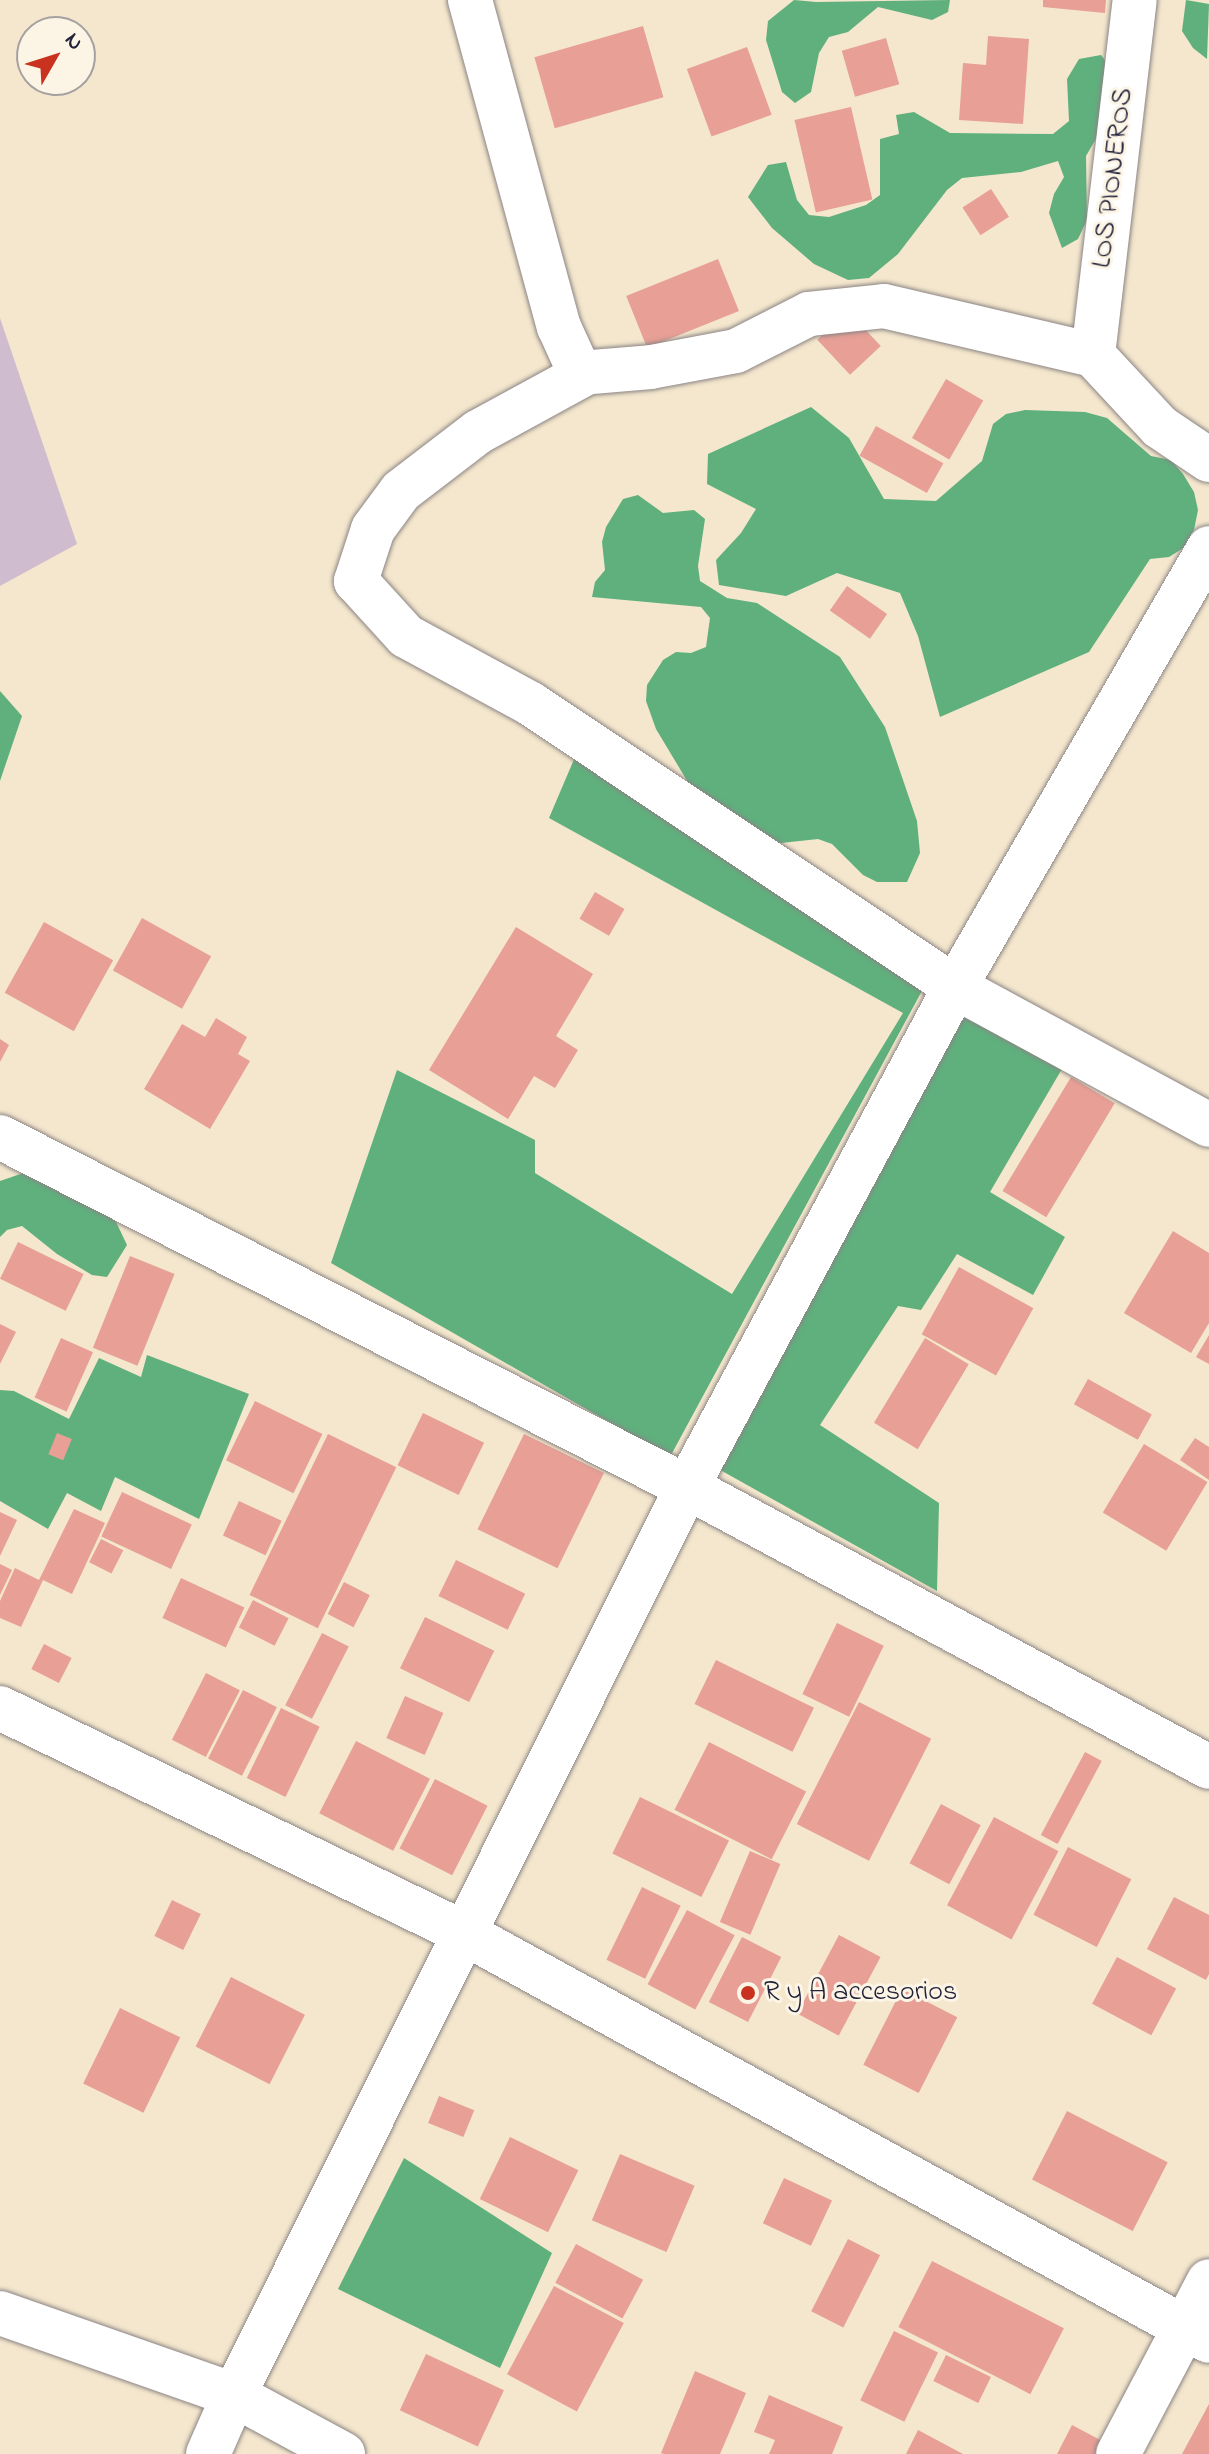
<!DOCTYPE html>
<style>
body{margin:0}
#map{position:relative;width:1209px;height:2454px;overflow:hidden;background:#f4e7cd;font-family:"Indie Flower",sans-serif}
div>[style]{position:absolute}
.industrial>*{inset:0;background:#cfbdcf}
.forest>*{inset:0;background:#5fb07d}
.building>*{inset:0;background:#e79f96;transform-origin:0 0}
.roads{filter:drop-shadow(0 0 2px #8b8484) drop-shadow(0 0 2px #8b8484)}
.minor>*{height:44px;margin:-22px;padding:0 22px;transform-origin:22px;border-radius:22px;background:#fff}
.dots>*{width:22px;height:22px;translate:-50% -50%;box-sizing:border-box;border:4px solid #fcf5e5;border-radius:50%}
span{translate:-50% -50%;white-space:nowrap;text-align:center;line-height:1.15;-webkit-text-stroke:6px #fcf5e5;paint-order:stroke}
.street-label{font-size:28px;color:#22223b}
.poi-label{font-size:28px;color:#22223b}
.left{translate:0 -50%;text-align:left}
.north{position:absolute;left:16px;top:16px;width:80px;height:80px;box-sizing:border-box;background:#fcf5e5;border:2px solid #a5a1a1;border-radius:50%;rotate:51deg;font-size:22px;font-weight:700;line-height:32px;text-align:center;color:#22223b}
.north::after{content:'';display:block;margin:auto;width:28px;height:36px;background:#c8321e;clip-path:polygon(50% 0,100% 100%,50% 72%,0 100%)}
</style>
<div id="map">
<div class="industrial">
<i style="clip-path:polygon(0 318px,77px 544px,0 586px)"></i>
</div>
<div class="forest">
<i style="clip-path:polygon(794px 0,816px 2px,950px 0,948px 12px,932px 20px,878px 7px,848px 32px,829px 37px,819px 53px,811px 92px,795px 103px,782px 92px,766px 40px,768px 21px)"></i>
<i style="clip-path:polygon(1186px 0,1209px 4px,1207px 59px,1193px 48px,1182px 31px)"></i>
<i style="clip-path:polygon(1101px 55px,1112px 69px,1105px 123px,1086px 156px,1087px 220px,1078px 239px,1062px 248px,1049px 213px,1054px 194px,1064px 177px,1058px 161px,1021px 172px,962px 178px,947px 190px,898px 254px,869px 278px,848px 280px,814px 264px,772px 228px,748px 197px,768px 165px,786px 162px,797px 200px,809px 215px,829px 217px,866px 205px,880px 195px,880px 139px,899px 134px,896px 115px,914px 112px,950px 133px,1053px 134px,1069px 121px,1067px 79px,1079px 59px)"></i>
<i style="clip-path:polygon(811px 407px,849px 438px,884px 499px,936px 501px,982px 461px,993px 424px,1006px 414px,1025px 410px,1085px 412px,1107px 418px,1151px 456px,1171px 460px,1183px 474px,1194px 492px,1198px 510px,1194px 530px,1185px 547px,1169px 557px,1150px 559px,1089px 652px,940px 717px,918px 636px,900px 593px,837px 573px,786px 596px,719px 585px,716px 560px,741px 533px,756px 509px,707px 484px,708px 454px)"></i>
<i style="clip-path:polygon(638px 495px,663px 513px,694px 510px,705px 519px,698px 566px,700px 581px,727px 598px,757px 603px,840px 657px,885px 727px,917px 821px,920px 853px,907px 882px,877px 882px,863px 875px,832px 844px,818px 839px,772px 844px,689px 784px,656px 729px,646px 701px,647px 685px,663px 660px,676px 652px,691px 653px,706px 647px,710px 618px,701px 607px,592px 597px,595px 582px,605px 570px,602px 542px,606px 527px,623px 499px)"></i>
<i style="clip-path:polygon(0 691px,22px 716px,0 781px)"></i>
<i style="clip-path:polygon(575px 757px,930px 976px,670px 1457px,331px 1263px,397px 1070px,535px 1140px,535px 1173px,732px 1294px,903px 1013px,549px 818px)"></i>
<i style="clip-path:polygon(950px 997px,1066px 1062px,990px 1192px,1065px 1237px,1033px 1295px,957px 1254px,921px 1310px,898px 1306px,820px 1425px,939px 1503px,937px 1591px,706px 1462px)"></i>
<i style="clip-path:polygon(32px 1170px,108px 1205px,127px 1245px,107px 1277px,92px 1275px,57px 1254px,22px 1226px,7px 1230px,0 1237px,0 1181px)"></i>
<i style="clip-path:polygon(147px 1355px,249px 1394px,199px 1519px,115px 1477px,101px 1511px,67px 1493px,48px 1529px,0 1501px,0 1390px,14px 1391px,69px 1419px,99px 1358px,141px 1377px)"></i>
<i style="clip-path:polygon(404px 2158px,552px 2253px,500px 2368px,338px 2289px)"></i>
</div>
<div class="building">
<i style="clip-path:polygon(1043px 0,1106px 0,1105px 13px,1043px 7px)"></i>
<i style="left:643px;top:26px;width:74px;height:113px;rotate:74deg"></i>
<i style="clip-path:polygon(988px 36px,1029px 39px,1023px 124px,959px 120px,963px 63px,986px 65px)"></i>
<i style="left:886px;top:38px;width:48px;height:46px;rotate:74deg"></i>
<i style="left:747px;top:47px;width:72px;height:64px;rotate:70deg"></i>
<i style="left:851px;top:107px;width:95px;height:58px;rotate:77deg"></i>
<i style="left:991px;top:189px;width:33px;height:34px;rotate:57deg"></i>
<i style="left:718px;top:259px;width:56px;height:99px;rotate:68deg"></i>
<i style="left:848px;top:311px;width:48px;height:42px;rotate:47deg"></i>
<i style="left:946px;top:379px;width:43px;height:68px;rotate:30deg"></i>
<i style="left:876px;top:426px;width:77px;height:34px;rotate:29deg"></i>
<i style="left:847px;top:586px;width:49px;height:30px;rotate:35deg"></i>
<i style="left:595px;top:892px;width:34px;height:31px;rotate:30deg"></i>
<i style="left:142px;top:918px;width:79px;height:60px;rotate:29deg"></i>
<i style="left:44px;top:922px;width:79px;height:81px;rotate:29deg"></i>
<i style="clip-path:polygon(516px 927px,593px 974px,556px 1036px,578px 1050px,555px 1088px,534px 1076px,508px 1119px,429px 1070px)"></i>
<i style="clip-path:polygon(216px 1018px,247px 1037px,238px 1054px,250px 1061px,210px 1129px,144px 1089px,182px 1024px,205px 1037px)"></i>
<i style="clip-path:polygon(0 1039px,9px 1045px,0 1062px)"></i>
<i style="left:1071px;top:1077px;width:51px;height:133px;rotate:31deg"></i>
<i style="clip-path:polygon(1173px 1231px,1209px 1253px,1209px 1323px,1191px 1353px,1124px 1313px)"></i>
<i style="left:18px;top:1242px;width:73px;height:41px;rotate:26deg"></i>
<i style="left:130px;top:1256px;width:48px;height:99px;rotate:22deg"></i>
<i style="left:959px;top:1267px;width:85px;height:77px;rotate:29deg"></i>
<i style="clip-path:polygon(0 1324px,16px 1332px,0 1364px)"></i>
<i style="clip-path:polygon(1209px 1335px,1209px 1364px,1196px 1357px)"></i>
<i style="left:61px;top:1338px;width:35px;height:65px;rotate:24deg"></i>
<i style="left:925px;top:1338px;width:51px;height:99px;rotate:31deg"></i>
<i style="left:1088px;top:1379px;width:73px;height:29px;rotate:29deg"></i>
<i style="left:255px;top:1401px;width:75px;height:66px;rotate:26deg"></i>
<i style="left:423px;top:1413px;width:68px;height:58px;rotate:26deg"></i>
<i style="left:57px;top:1433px;width:16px;height:23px;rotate:22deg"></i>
<i style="left:328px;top:1434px;width:76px;height:179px;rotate:26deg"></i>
<i style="left:524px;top:1434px;width:89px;height:106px;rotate:26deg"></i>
<i style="clip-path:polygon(1195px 1438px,1209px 1447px,1209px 1480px,1180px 1460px)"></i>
<i style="left:1144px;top:1444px;width:74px;height:80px;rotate:31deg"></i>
<i style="left:122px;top:1492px;width:77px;height:49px;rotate:25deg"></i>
<i style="left:239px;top:1501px;width:47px;height:38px;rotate:25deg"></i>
<i style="clip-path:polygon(74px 1509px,105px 1523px,72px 1594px,43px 1580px,21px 1627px,0 1618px,0 1601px,15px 1568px,39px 1580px)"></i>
<i style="clip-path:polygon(0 1512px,17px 1520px,0 1556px)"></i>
<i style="left:101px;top:1539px;width:25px;height:26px;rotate:27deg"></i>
<i style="left:456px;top:1560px;width:77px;height:40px;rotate:26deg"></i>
<i style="clip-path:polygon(0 1564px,12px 1570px,0 1595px)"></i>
<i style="left:181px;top:1578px;width:70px;height:44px;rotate:25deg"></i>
<i style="left:344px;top:1582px;width:29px;height:36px;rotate:27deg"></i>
<i style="left:253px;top:1600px;width:40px;height:31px;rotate:27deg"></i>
<i style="left:425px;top:1617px;width:77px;height:57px;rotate:26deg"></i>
<i style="left:837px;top:1623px;width:52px;height:79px;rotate:26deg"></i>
<i style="left:322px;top:1633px;width:30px;height:81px;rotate:27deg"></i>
<i style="left:44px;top:1644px;width:31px;height:28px;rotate:27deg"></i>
<i style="left:716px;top:1660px;width:109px;height:49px;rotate:26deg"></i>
<i style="left:206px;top:1673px;width:38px;height:75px;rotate:27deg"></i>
<i style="left:243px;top:1690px;width:38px;height:77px;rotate:27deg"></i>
<i style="left:405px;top:1696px;width:42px;height:46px;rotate:24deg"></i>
<i style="left:859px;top:1702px;width:81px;height:137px;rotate:27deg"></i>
<i style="left:281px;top:1708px;width:43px;height:78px;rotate:26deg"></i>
<i style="left:356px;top:1741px;width:83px;height:81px;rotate:27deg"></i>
<i style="left:709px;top:1742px;width:109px;height:76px;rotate:27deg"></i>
<i style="left:1085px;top:1752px;width:19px;height:94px;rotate:28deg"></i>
<i style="left:435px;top:1779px;width:59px;height:78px;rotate:27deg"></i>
<i style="left:640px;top:1797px;width:99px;height:63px;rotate:26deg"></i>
<i style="left:941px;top:1804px;width:45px;height:67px;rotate:28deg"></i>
<i style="left:994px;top:1817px;width:73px;height:100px;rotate:28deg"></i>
<i style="left:1068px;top:1847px;width:71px;height:76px;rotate:27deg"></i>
<i style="left:750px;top:1851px;width:33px;height:77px;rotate:23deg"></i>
<i style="left:642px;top:1887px;width:43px;height:81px;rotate:26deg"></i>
<i style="clip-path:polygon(1174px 1897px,1209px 1915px,1209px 1974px,1206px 1980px,1147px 1949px)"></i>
<i style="left:172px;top:1900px;width:32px;height:40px;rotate:26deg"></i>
<i style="left:687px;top:1910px;width:54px;height:84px;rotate:28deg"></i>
<i style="left:839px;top:1935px;width:47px;height:89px;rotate:28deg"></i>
<i style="left:742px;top:1937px;width:44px;height:73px;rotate:27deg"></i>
<i style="left:1117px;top:1957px;width:67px;height:53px;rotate:28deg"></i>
<i style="left:231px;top:1977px;width:83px;height:78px;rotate:27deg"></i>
<i style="left:902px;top:1989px;width:62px;height:85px;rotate:27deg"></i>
<i style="left:120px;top:2008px;width:67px;height:84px;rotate:26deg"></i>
<i style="left:439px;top:2096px;width:38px;height:29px;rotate:22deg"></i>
<i style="left:1067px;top:2111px;width:113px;height:77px;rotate:27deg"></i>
<i style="left:510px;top:2137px;width:76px;height:69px;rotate:26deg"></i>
<i style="left:620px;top:2154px;width:81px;height:72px;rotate:23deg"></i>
<i style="left:784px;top:2178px;width:53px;height:50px;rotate:25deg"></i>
<i style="left:848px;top:2239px;width:36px;height:81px;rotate:27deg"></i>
<i style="left:576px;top:2244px;width:76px;height:44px;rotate:28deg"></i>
<i style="left:932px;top:2261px;width:148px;height:74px;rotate:27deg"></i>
<i style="left:554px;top:2286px;width:79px;height:100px;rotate:28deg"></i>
<i style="left:894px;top:2331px;width:49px;height:77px;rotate:26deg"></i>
<i style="left:426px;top:2354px;width:86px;height:62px;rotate:25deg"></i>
<i style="left:946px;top:2355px;width:50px;height:29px;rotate:26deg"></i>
<i style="clip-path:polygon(695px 2371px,746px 2393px,720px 2454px,664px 2454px,661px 2453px)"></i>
<i style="clip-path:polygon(769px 2395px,843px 2427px,832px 2454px,769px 2454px,775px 2440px,754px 2432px)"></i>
<i style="clip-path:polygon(1209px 2404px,1209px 2454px,1182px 2454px)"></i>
<i style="clip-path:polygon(1072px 2425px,1104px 2442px,1098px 2454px,1057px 2454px)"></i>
<i style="clip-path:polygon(918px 2430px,963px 2454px,906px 2454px)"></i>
</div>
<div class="roads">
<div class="minor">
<i style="left:470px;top:0;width:339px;rotate:74.8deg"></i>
<i style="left:559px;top:327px;width:51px;rotate:65.5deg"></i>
<i style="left:580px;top:373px;width:71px;rotate:-4.8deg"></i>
<i style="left:651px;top:367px;width:86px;rotate:-10.7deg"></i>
<i style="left:736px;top:351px;width:82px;rotate:-26.9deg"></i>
<i style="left:809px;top:314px;width:75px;rotate:-6.1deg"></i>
<i style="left:884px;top:306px;width:215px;rotate:13.2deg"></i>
<i style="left:1093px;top:355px;width:98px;rotate:47.1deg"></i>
<i style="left:1160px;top:427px;width:59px;rotate:34deg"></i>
<i style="left:1093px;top:355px;width:357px;rotate:-83.3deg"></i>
<i style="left:588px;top:372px;width:125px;rotate:151.4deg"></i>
<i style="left:478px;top:432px;width:97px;rotate:142.5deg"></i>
<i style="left:401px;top:491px;width:47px;rotate:126.4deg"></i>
<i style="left:373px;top:529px;width:55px;rotate:108.1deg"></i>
<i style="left:356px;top:581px;width:74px;rotate:47.7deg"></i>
<i style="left:406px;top:636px;width:142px;rotate:28.5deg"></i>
<i style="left:531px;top:704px;width:510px;rotate:33.72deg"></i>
<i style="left:955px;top:987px;width:289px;rotate:28.5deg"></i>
<i style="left:0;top:1137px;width:771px;rotate:27deg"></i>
<i style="left:687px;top:1487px;width:592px;rotate:28.21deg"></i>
<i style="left:0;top:1708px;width:516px;rotate:25.87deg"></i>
<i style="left:464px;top:1933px;width:849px;rotate:28.71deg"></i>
<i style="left:0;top:2313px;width:248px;rotate:19.3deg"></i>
<i style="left:234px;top:2395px;width:124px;rotate:28.4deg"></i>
<i style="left:208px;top:2454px;width:64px;rotate:-66.2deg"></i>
<i style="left:234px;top:2395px;width:1015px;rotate:-63.49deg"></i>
<i style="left:687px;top:1487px;width:567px;rotate:-61.81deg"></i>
<i style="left:955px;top:987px;width:507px;rotate:-59.95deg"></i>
<i style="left:1118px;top:2454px;width:195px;rotate:-62.3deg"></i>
</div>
</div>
<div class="dots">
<i style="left:748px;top:1993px;background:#c8321e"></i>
</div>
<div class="street-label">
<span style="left:1114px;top:178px;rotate:-83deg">LOS PIONEROS</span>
</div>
<div class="poi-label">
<span class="left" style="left:764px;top:1993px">R y A accesorios</span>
</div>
<div class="north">N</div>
</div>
